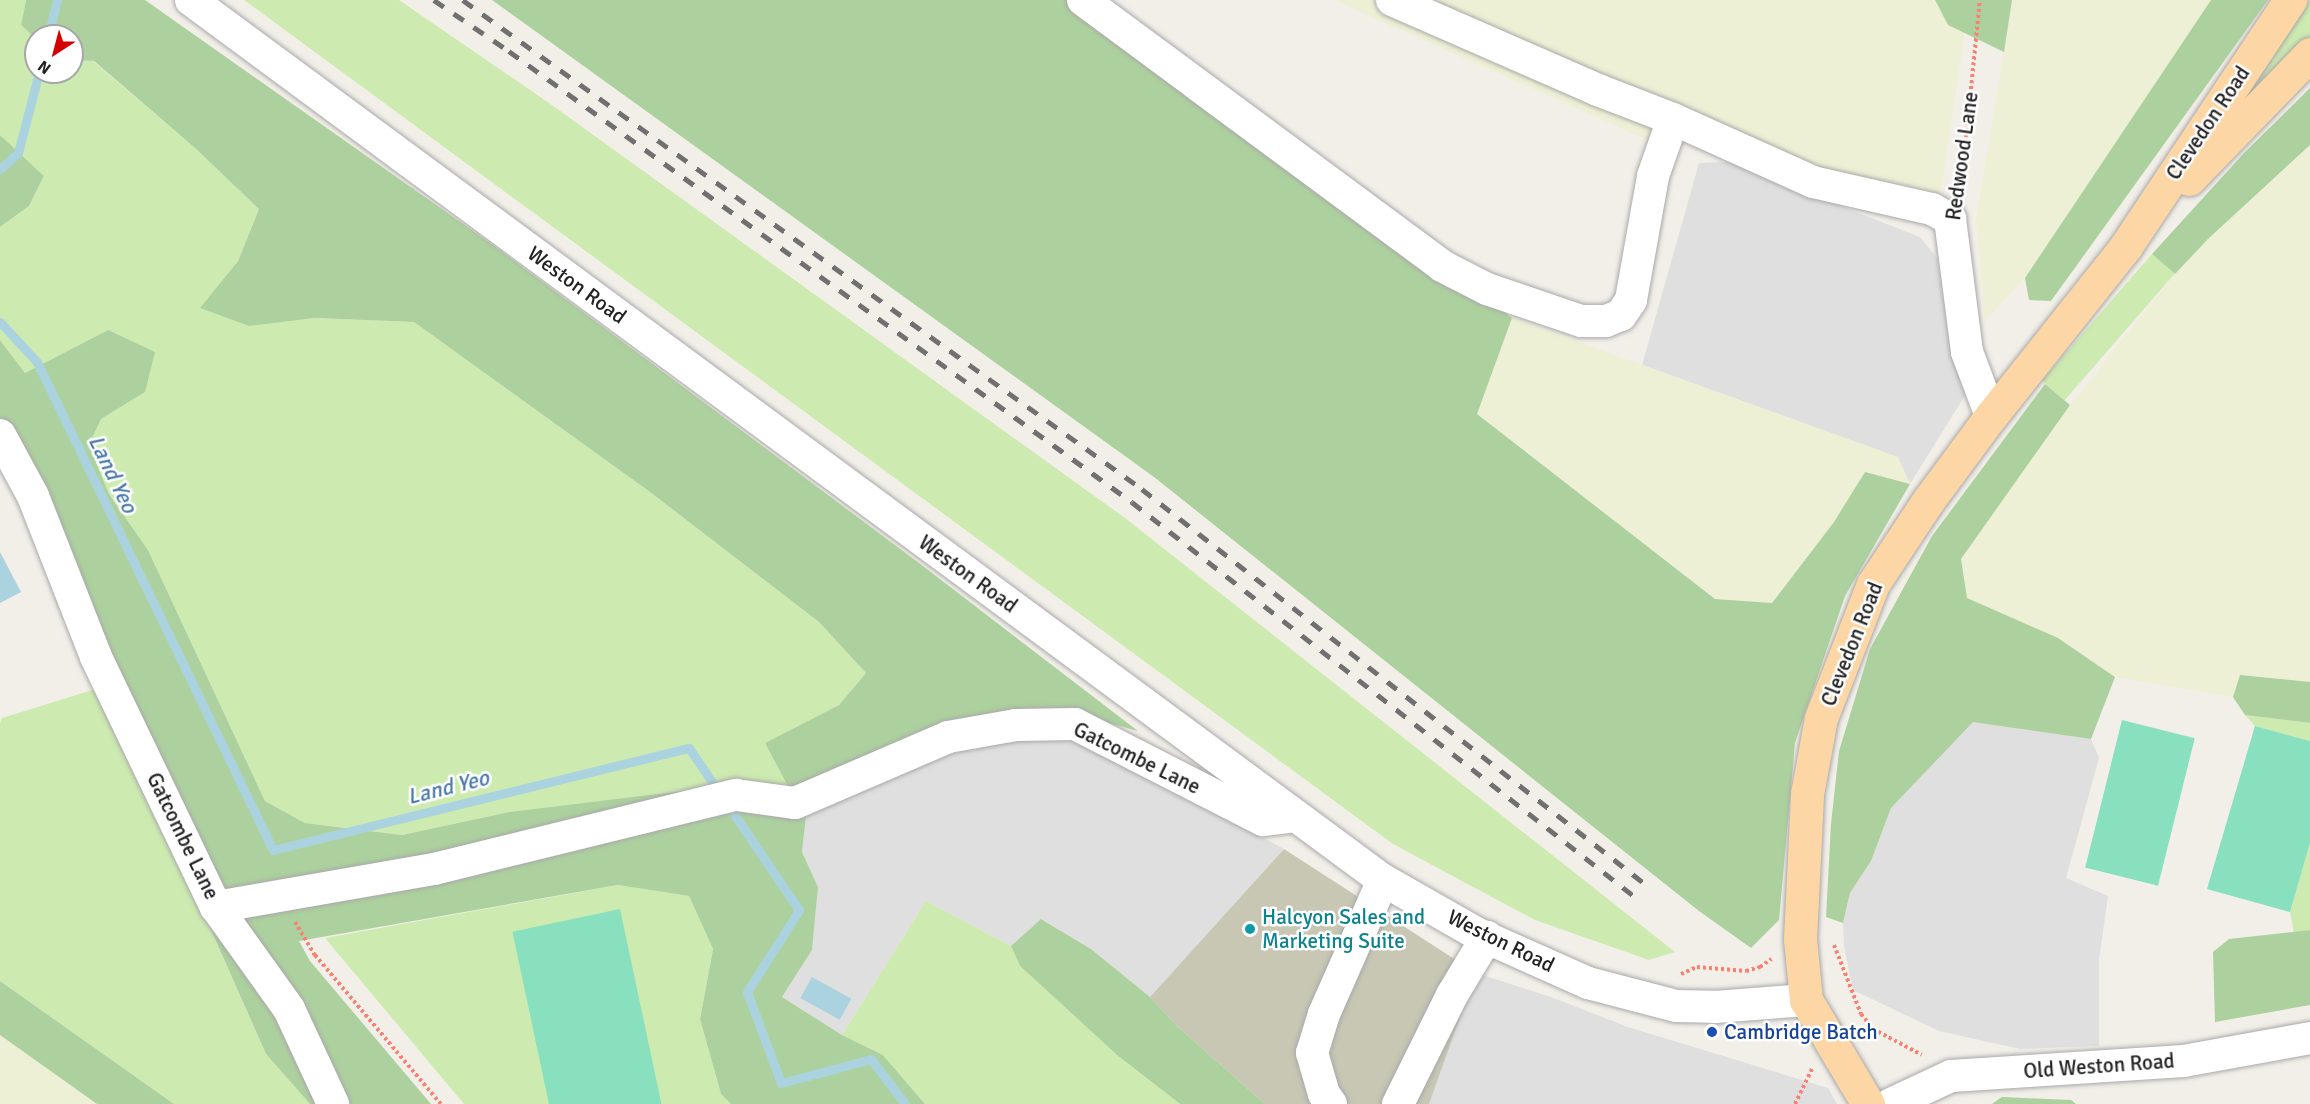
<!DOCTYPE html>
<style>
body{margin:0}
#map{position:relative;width:2310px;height:1104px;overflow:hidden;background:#f2efe9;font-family:Signika,sans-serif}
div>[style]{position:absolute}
.residential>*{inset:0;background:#e0dfdf}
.construction>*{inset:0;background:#c7c7b4}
.farmland>*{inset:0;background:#eef0d5}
.grass>*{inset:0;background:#cdebb0;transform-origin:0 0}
.forest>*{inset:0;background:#add19e}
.pitch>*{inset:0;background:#88e0be;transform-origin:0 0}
.water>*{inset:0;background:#aad3df;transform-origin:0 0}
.stream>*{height:9px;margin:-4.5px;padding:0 4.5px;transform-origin:4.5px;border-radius:4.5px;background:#aad3df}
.path>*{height:4px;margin-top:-2px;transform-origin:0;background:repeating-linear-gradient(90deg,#fa8072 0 3px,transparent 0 6px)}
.roads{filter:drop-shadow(0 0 2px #a9a9a9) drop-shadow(0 0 2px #a9a9a9)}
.minor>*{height:32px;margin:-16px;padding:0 16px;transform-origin:16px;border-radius:16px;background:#fff}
.major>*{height:33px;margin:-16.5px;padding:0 16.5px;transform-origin:16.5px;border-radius:16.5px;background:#fcd6a4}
.rail>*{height:4.5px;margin-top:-2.25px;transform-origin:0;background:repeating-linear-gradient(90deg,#707070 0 12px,transparent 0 24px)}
.dots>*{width:16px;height:16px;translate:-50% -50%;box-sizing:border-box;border:3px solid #fff;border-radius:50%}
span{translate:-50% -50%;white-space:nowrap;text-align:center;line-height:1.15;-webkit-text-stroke:5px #fff;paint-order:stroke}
.street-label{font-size:21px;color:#222}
.culture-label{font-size:21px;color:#0d838f}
.left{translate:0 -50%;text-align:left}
.transit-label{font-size:21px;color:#164399}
.water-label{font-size:22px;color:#4a7aab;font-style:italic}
.north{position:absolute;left:24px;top:24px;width:60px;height:60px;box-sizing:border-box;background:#fff;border:2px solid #a7a7a7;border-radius:50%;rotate:216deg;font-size:16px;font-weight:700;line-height:24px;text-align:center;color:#222}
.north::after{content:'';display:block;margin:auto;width:21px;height:27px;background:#d40000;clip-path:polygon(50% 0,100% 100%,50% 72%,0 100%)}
</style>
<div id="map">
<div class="residential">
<i style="clip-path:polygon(1728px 162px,1920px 237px,1937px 258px,1969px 389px,1910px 484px,1897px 457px,1642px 365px,1699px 163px)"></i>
<i style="clip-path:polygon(1973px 721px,2091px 739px,2099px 758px,2066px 878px,2108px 896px,2099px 960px,2099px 1046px,2020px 1049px,1939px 1031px,1853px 990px,1844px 946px,1843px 923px,1850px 893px,1871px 861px,1891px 808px)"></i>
<i style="clip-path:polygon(1017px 735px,1073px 736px,1284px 849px,1150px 997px,1091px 949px,1042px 919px,1011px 946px,926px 901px,842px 1035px,782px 997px,812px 950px,818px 887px,802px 852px,806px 816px,945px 751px)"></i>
<i style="clip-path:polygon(1476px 973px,1551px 997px,1628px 1027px,1828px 1088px,1837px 1104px,1429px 1104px)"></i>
</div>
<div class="construction">
<i style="clip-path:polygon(1284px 849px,1476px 973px,1429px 1104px,1265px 1104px,1178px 1027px,1150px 997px)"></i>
</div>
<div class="farmland">
<i style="clip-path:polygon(1334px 0,1935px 0,1948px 25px,1965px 33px,1940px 196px,1826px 176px,1705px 123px,1659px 145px)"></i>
<i style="clip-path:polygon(2012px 0,2211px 0,2025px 278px,1985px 321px,1976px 220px)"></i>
<i style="clip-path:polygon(2310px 145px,2310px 682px,2240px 675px,2233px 697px,2115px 677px,2058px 638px,1967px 598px,1961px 558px,2070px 405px,2175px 274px,2208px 239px)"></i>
<i style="clip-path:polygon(1512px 318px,1898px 457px,1910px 484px,1865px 472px,1834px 522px,1772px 603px,1715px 599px,1477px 414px)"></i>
<i style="clip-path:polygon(0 1035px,97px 1104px,0 1104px)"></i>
</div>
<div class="grass">
<i style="clip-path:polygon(0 0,26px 0,21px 25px,36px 39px,36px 72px,72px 72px,72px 60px,93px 61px,195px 148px,259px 209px,238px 261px,201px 308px,249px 326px,315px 318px,414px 322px,650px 492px,819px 622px,866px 673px,839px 705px,765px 743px,792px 794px,707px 788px,509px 812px,402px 835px,305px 823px,265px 801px,148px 550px,109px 494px,89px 445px,101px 419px,145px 392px,108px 330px,25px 373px,0 340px,0 227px,29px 206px,44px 176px,0 135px)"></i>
<i style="clip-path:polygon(244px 0,399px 0,549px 103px,1125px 518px,1675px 952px,1649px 960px,1535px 920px,1393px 844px)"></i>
<i style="clip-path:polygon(2310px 0,2310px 44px,2244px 100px,2244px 94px)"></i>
<i style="left:2152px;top:254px;width:30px;height:168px;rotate:41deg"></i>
<i style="clip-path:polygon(102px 687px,266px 1054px,310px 1104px,174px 1104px,0 981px,0 723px,2px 718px)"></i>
<i style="clip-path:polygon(2245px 715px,2310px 723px,2310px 741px,2255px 726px)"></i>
<i style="clip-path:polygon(2310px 843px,2310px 930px,2294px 933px,2290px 912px)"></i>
<i style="clip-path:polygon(618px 885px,689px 896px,713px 949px,700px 1019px,721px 1094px,731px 1104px,464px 1104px,325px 938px)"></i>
<i style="clip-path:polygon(926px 901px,1011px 946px,1020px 966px,1117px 1055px,1180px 1104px,925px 1104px,883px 1055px,842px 1035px)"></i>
</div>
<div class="forest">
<i style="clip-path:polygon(26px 0,145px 0,493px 245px,919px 563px,1138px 731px,1075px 714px,792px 794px,765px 743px,839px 705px,866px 673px,819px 622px,650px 492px,414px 322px,315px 318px,249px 326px,200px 308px,238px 261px,259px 209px,195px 148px,94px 61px,72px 60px,72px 36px,36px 36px,36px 39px,21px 25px)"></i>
<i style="clip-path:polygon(492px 0,1069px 0,1512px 318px,1477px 414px,1715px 599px,1772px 603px,1834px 522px,1865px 472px,1910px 484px,1845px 596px,1795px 743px,1779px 920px,1751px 948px,1699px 911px,1154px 477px)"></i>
<i style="clip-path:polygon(1935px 0,2012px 0,2004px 52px,1948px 25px)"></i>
<i style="clip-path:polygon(2211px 0,2268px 0,2051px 301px,2029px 300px,2025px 278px)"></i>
<i style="clip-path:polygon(2310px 88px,2310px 145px,2208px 239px,2175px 274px,2152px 254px,2244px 153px)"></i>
<i style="clip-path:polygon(0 135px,44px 176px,29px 206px,0 227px)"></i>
<i style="clip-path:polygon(108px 330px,155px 352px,145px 392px,101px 419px,89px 445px,109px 494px,148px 550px,265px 801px,305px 823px,402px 835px,509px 812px,632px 797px,707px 788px,770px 792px,806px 816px,802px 852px,818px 887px,812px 950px,782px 997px,842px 1035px,883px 1055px,925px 1104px,731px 1104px,721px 1094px,700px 1019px,713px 949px,689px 896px,618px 885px,299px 941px,310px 961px,431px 1104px,310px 1104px,266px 1054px,0 455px,0 340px,25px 373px)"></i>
<i style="clip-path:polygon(2045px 384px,2070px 405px,1961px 559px,1967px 598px,2058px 638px,2115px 677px,2091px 739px,1973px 722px,1891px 808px,1871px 861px,1850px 893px,1843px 923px,1826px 917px,1831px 824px,1839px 751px,1870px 649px,1932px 536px)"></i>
<i style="clip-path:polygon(2240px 675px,2310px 682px,2310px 723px,2245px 715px,2233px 697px)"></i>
<i style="clip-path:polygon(1041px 919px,1091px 949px,1150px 997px,1178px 1027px,1265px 1104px,1180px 1104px,1117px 1055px,1020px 966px,1011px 946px)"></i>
<i style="clip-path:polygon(2310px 930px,2310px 1005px,2215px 1022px,2213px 952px,2229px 939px)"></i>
<i style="clip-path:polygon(0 981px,174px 1104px,97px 1104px,0 1035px)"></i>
<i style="clip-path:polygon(2002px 1097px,2071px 1100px,2076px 1104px,1992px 1104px)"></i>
</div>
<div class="pitch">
<i style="left:2122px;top:720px;width:75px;height:152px;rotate:14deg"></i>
<i style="clip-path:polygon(2255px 726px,2310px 741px,2310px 843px,2290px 912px,2207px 889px)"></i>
<i style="left:620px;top:909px;width:199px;height:110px;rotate:78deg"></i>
</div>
<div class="water">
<i style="clip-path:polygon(0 552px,21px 592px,0 603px)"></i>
<i style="left:812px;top:977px;width:45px;height:24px;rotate:29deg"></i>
</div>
<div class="stream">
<i style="left:48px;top:36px;width:37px;rotate:-76deg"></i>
<i style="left:0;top:169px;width:24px;rotate:-42deg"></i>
<i style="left:18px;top:153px;width:84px;rotate:-75.5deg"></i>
<i style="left:0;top:322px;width:54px;rotate:47.2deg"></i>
<i style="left:37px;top:362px;width:542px;rotate:64.19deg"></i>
<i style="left:273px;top:850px;width:428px;rotate:-13.8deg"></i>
<i style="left:689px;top:748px;width:196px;rotate:55.8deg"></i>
<i style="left:799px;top:910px;width:97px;rotate:122.4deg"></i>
<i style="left:747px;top:992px;width:97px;rotate:69.5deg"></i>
<i style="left:781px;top:1083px;width:93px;rotate:-14.9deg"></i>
<i style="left:871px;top:1059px;width:56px;rotate:52.9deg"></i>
</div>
<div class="path">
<i style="left:1957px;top:190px;width:42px;rotate:-79deg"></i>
<i style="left:1965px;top:149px;width:150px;rotate:-84.3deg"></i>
<i style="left:295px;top:922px;width:39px;rotate:59deg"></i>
<i style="left:315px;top:955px;width:195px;rotate:49.8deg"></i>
<i style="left:1834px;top:945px;width:74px;rotate:68.6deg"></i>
<i style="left:1861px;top:1014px;width:19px;rotate:51deg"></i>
<i style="left:1873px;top:1029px;width:55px;rotate:28deg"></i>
<i style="left:1681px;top:974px;width:17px;rotate:-24deg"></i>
<i style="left:1697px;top:967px;width:49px;rotate:4.7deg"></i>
<i style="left:1746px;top:971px;width:15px;rotate:-16deg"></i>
<i style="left:1760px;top:967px;width:14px;rotate:-36deg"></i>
<i style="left:1795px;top:1104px;width:39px;rotate:-64deg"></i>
</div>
<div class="roads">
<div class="minor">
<i style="left:191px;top:0;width:1482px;rotate:36.44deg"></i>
<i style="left:1383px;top:880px;width:107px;rotate:29.7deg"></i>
<i style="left:1476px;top:933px;width:123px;rotate:24.1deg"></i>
<i style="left:1588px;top:983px;width:91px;rotate:14.6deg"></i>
<i style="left:1676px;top:1006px;width:39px;rotate:1deg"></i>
<i style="left:1715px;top:1007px;width:91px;rotate:-4.4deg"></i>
<i style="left:1083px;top:0;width:447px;rotate:36.5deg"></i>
<i style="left:1442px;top:266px;width:51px;rotate:27.1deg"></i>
<i style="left:1487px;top:289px;width:99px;rotate:18.8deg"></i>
<i style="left:1581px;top:321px;width:25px"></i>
<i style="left:1606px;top:321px;width:16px;rotate:-22deg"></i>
<i style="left:1621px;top:315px;width:18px;rotate:-56deg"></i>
<i style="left:1631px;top:300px;width:126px;rotate:-79.9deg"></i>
<i style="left:1653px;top:176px;width:60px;rotate:-70.7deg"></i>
<i style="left:1673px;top:119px;width:154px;rotate:24.2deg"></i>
<i style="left:1813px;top:182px;width:122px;rotate:12.8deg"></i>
<i style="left:1932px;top:209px;width:21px;rotate:29deg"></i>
<i style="left:1950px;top:219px;width:134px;rotate:82.7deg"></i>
<i style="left:1967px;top:352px;width:68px;rotate:69.4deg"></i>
<i style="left:1392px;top:0;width:225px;rotate:23.6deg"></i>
<i style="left:1598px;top:90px;width:80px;rotate:21.1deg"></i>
<i style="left:0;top:435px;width:69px;rotate:61.6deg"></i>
<i style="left:33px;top:496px;width:173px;rotate:68.6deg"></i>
<i style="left:96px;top:657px;width:277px;rotate:64.4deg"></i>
<i style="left:216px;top:907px;width:125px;rotate:54.4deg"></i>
<i style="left:289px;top:1009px;width:105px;rotate:65.1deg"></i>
<i style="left:216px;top:907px;width:221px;rotate:-9.9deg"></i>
<i style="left:434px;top:869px;width:311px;rotate:-13.8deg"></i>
<i style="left:736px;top:795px;width:60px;rotate:7.7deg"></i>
<i style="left:795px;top:803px;width:167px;rotate:-23.3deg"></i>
<i style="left:948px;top:737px;width:69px;rotate:-10deg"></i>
<i style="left:1016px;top:725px;width:59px;rotate:-1deg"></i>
<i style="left:1075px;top:724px;width:211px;rotate:27.1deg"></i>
<i style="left:1263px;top:820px;width:32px;rotate:-7deg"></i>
<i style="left:1331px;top:1104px;width:12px;rotate:-125deg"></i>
<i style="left:1324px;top:1094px;width:43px;rotate:-106.3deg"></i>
<i style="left:1312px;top:1053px;width:41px;rotate:-72.9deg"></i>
<i style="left:1324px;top:1014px;width:146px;rotate:-66.2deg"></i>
<i style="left:1398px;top:1104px;width:122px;rotate:-63.6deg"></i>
<i style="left:1452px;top:995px;width:68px;rotate:-58.9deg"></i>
<i style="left:1891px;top:1104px;width:66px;rotate:-25deg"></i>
<i style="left:1951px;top:1076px;width:233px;rotate:-3.7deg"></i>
<i style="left:2184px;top:1061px;width:128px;rotate:-10.3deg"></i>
</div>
<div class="major">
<i style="left:2189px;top:179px;width:174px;rotate:-45.9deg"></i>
<i style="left:1868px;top:1104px;width:121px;rotate:-120.8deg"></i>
<i style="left:1806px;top:1000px;width:61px;rotate:-95.6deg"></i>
<i style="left:1800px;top:939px;width:145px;rotate:-87.2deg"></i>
<i style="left:1807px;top:794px;width:77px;rotate:-79.6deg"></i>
<i style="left:1821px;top:718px;width:144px;rotate:-68.8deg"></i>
<i style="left:1873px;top:584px;width:100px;rotate:-56.5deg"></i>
<i style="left:1928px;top:501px;width:106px;rotate:-53.5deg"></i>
<i style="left:1991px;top:416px;width:217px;rotate:-51.5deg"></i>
<i style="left:2126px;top:246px;width:296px;rotate:-56.3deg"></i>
</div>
</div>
<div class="rail">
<i style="left:434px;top:0;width:91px;rotate:34.2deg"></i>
<i style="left:509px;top:51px;width:769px;rotate:35.9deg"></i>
<i style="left:1132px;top:502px;width:638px;rotate:38.13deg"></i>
<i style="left:463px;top:0;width:837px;rotate:35.76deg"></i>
<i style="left:1142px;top:489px;width:638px;rotate:38.13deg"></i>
</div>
<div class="dots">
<i style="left:1250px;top:929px;background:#0f9aa8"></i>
<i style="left:1712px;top:1032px;background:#1a4fb4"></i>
</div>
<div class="street-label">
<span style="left:2208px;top:123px;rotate:-56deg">Clevedon Road</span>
<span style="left:1962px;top:156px;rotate:-82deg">Redwood Lane</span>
<span style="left:577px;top:285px;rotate:36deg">Weston Road</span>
<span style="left:968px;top:574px;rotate:36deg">Weston Road</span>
<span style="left:1852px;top:644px;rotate:-68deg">Clevedon Road</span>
<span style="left:1137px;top:758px;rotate:26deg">Gatcombe Lane</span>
<span style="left:183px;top:836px;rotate:64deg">Gatcombe Lane</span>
<span style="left:1501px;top:941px;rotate:26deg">Weston Road</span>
<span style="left:2099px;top:1066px;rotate:-4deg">Old Weston Road</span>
</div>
<div class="culture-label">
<span class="left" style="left:1262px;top:929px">Halcyon Sales and<br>Marketing Suite</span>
</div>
<div class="transit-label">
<span class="left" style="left:1724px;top:1032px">Cambridge Batch</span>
</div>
<div class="water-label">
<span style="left:113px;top:474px;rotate:64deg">Land Yeo</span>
<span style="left:448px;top:787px;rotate:-14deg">Land Yeo</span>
</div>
<div class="north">N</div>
</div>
